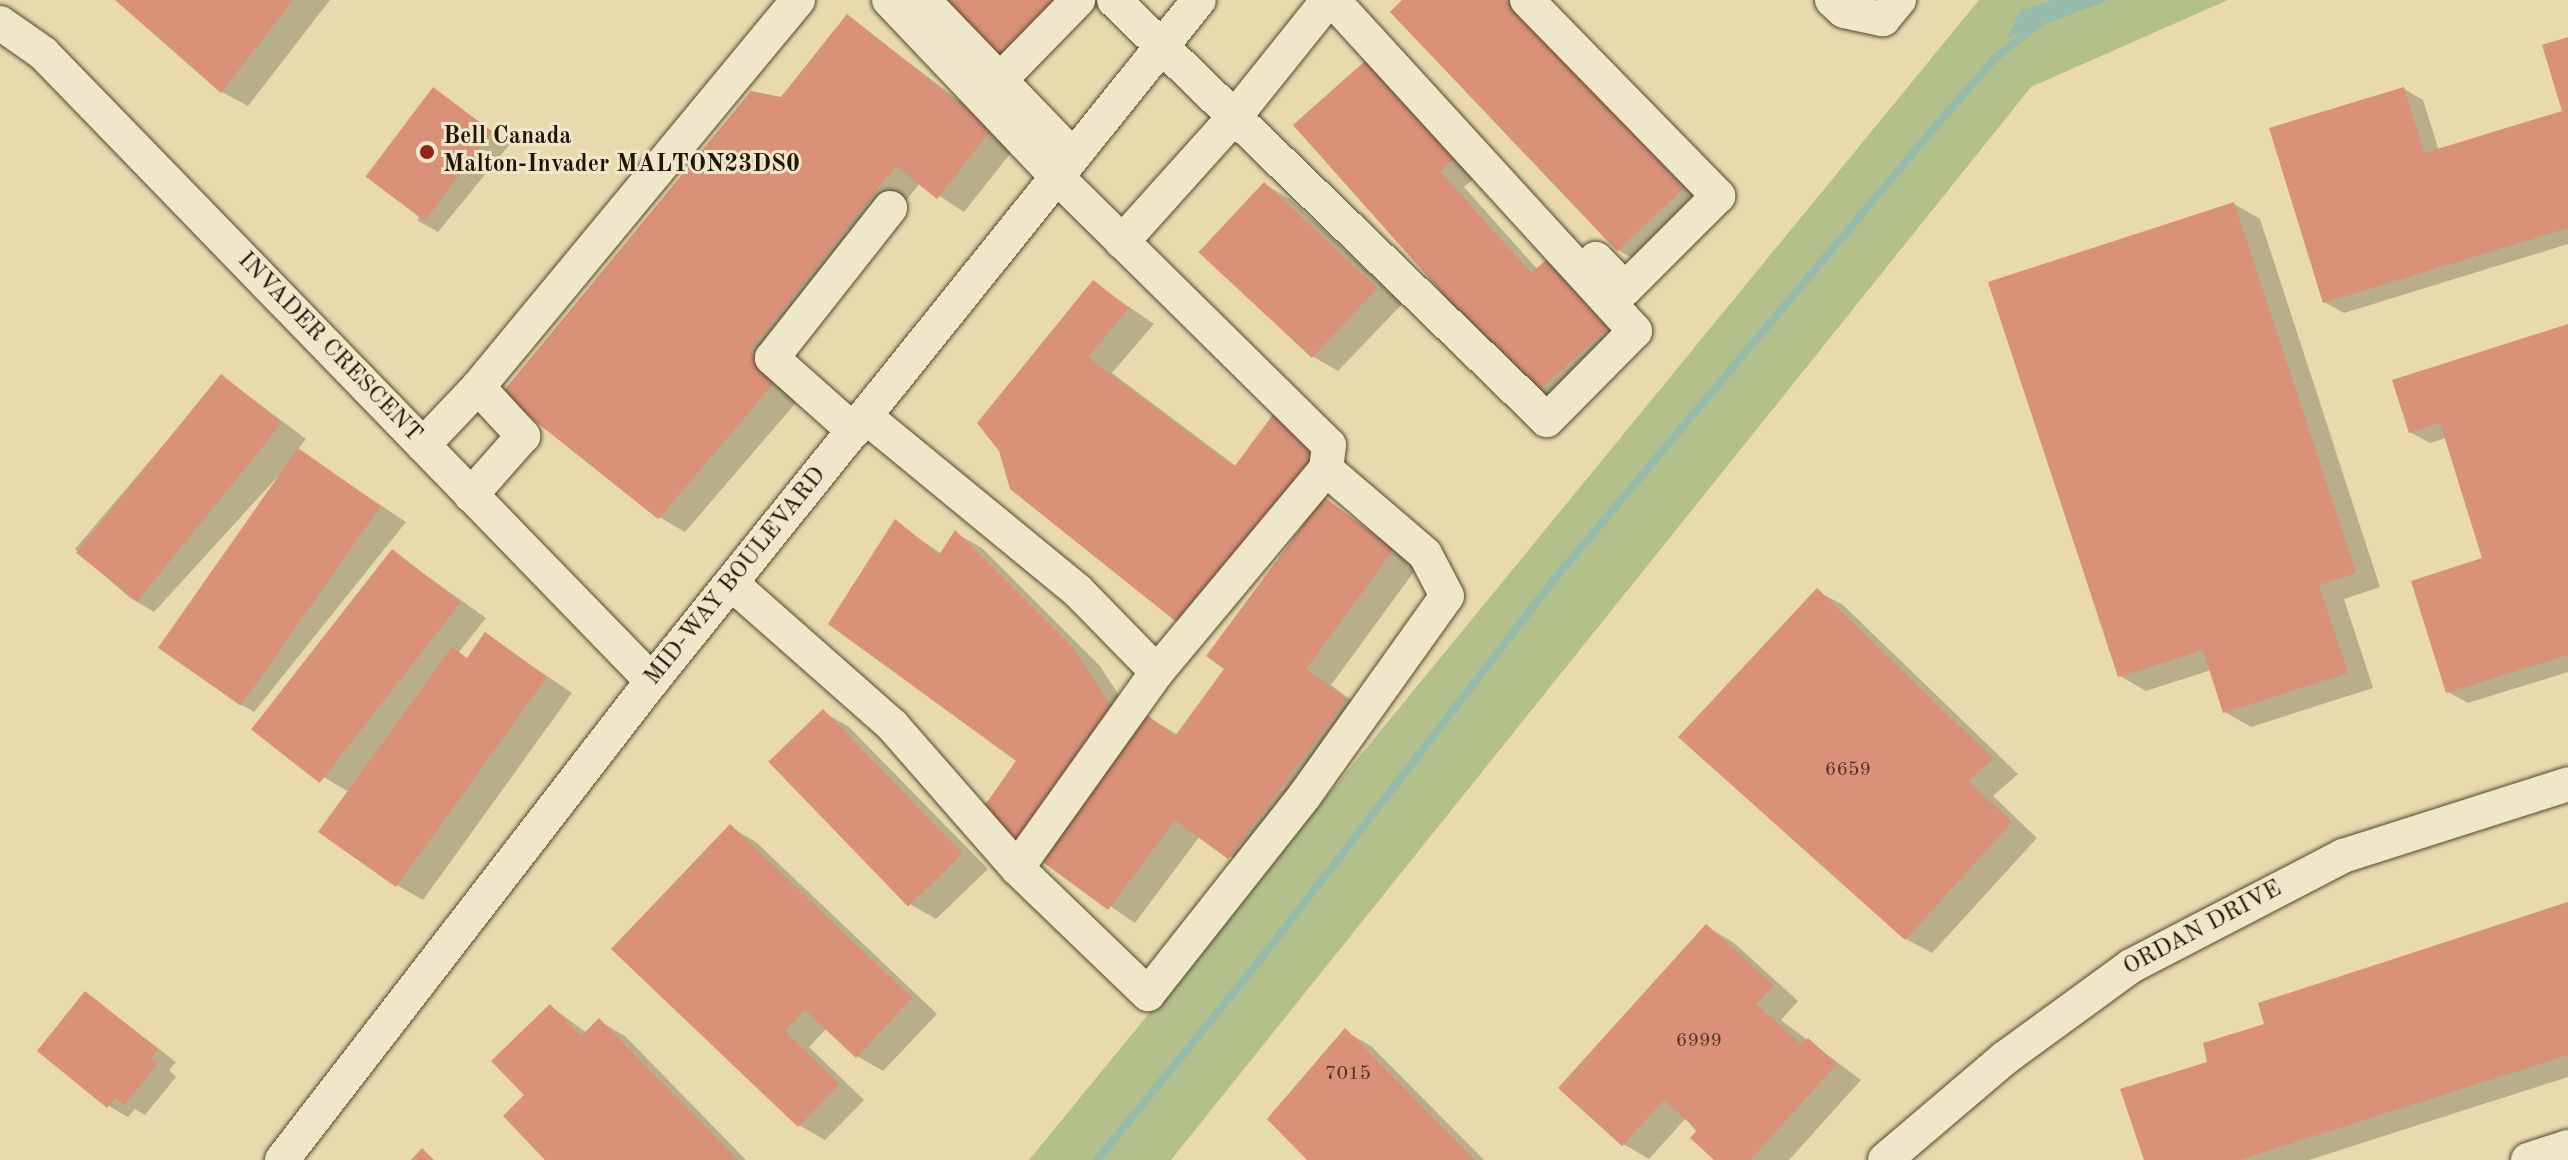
<!DOCTYPE html>
<style>
body{margin:0}
#map{position:relative;width:2568px;height:1160px;overflow:hidden;background:#e8daad;font-family:"Old Standard TT",serif}
div>[style]{position:absolute}
.green>*{inset:0;background:#b4c08b}
.water>*{inset:0;background:#97bbab}
.shadow>*{inset:0;background:#0003}
.stream>*{height:8px;margin:-4px;padding:0 4px;transform-origin:4px;border-radius:4px;background:#97bbab}
.building>*{inset:0;background:#d99178;transform-origin:0 0}
.roads{filter:drop-shadow(0 0 2px #524730) drop-shadow(0 0 2px #524730)}
.minor>*{height:34px;margin:-17px;padding:0 17px;transform-origin:17px;border-radius:17px;background:#f0e7ca}
.dots>*{width:22px;height:22px;translate:-50% -50%;box-sizing:border-box;border:4px solid #f0e7ca;border-radius:50%}
span{translate:-50% -50%;white-space:nowrap;text-align:center;line-height:1.15;-webkit-text-stroke:6px #f0e7ca;paint-order:stroke}
.number-label{font-size:20px;color:#4e3523}
.number-label span{-webkit-text-stroke-width:0}
.poi-label{font-size:24px;color:#201607;font-weight:700}
.left{translate:0 -50%;text-align:left}
.street-label{font-size:24px;color:#201607}
</style>
<div id="map">
<div class="green">
<i style="clip-path:polygon(1979px 0,2228px 0,2031px 87px,1171px 1160px,1029px 1160px)"></i>
</div>
<div class="water">
<i style="clip-path:polygon(2053px 0,2109px 0,2006px 39px,2021px 10px)"></i>
</div>
<div class="shadow">
<i style="clip-path:polygon(118px 0,330px 0,248px 106px,222px 92px)"></i>
<i style="clip-path:polygon(942px 0,1104px 0,1025px 75px)"></i>
<i style="clip-path:polygon(1405px 0,1515px 0,1709px 204px,1644px 265px,1618px 250px,1392px 12px)"></i>
<i style="clip-path:polygon(848px 16px,1017px 145px,964px 212px,920px 183px,774px 368px,805px 392px,685px 532px,659px 517px,782px 99px)"></i>
<i style="clip-path:polygon(2568px 40px,2568px 244px,2344px 313px,2324px 302px,2404px 89px,2423px 100px,2439px 151px,2565px 112px)"></i>
<i style="clip-path:polygon(1374px 56px,1486px 168px,1464px 187px,1538px 270px,1547px 262px,1573px 277px,1632px 344px,1560px 408px,1534px 393px)"></i>
<i style="clip-path:polygon(434px 90px,510px 144px,438px 232px,418px 221px)"></i>
<i style="clip-path:polygon(1264px 184px,1290px 199px,1402px 304px,1338px 371px,1312px 356px)"></i>
<i style="clip-path:polygon(2234px 204px,2260px 219px,2380px 587px,2344px 599px,2373px 688px,2251px 727px,2225px 712px,2211px 670px,2146px 691px,2120px 676px)"></i>
<i style="clip-path:polygon(1094px 283px,1154px 324px,1112px 373px,1237px 467px,1302px 430px,1350px 467px,1323px 499px,1419px 565px,1331px 685px,1371px 715px,1255px 872px,1200px 836px,1135px 923px,1047px 863px,1020px 850px,1019px 761px,895px 522px,942px 554px,956px 533px,982px 548px,1100px 666px,1140px 728px,1148px 717px,1178px 735px,1227px 669px,1307px 523px,1012px 488px)"></i>
<i style="clip-path:polygon(2568px 326px,2568px 672px,2468px 703px,2448px 692px,2485px 560px,2446px 438px,2430px 443px,2410px 432px)"></i>
<i style="clip-path:polygon(222px 376px,306px 439px,297px 450px,406px 522px,254px 712px,228px 697px,281px 473px,154px 612px,129px 597px,75px 549px)"></i>
<i style="clip-path:polygon(393px 552px,486px 618px,458px 653px,468px 659px,486px 635px,572px 693px,423px 900px,397px 885px,349px 792px,322px 776px)"></i>
<i style="clip-path:polygon(1817px 591px,1843px 605px,2018px 774px,1993px 796px,2037px 838px,1932px 953px,1906px 939px)"></i>
<i style="clip-path:polygon(823px 712px,849px 727px,988px 869px,936px 919px,910px 904px)"></i>
<i style="clip-path:polygon(730px 827px,756px 842px,937px 1014px,883px 1071px,857px 1056px,827px 1028px,809px 1047px,864px 1100px,825px 1140px,799px 1125px)"></i>
<i style="clip-path:polygon(2568px 904px,2568px 1077px,2309px 1160px,2146px 1160px,2209px 1063px,2266px 1025px)"></i>
<i style="clip-path:polygon(1707px 927px,1733px 942px,1798px 1001px,1781px 1020px,1861px 1080px,1789px 1160px,1717px 1160px,1686px 1118px,1649px 1159px,1623px 1144px)"></i>
<i style="clip-path:polygon(86px 993px,176px 1062px,169px 1070px,176px 1077px,145px 1115px,135px 1109px,128px 1117px,109px 1106px)"></i>
<i style="clip-path:polygon(550px 1006px,587px 1033px,599px 1021px,625px 1036px,746px 1160px,548px 1160px,527px 1095px)"></i>
<i style="clip-path:polygon(1345px 1031px,1371px 1046px,1484px 1160px,1310px 1160px)"></i>
</div>
<div class="stream">
<i style="left:1097px;top:1160px;width:258px;rotate:-50.8deg"></i>
<i style="left:1260px;top:960px;width:478px;rotate:-52.3deg"></i>
<i style="left:1552px;top:582px;width:593px;rotate:-49.92deg"></i>
<i style="left:1934px;top:128px;width:94px;rotate:-48.9deg"></i>
<i style="left:1996px;top:57px;width:52px;rotate:-38deg"></i>
</div>
<div class="building">
<i style="clip-path:polygon(115px 0,293px 0,221px 93px)"></i>
<i style="clip-path:polygon(939px 0,1062px 0,998px 61px)"></i>
<i style="clip-path:polygon(1402px 0,1506px 0,1684px 188px,1617px 251px,1390px 12px)"></i>
<i style="clip-path:polygon(847px 14px,992px 129px,937px 199px,896px 166px,749px 351px,780px 376px,658px 519px,501px 394px,751px 91px,781px 97px)"></i>
<i style="clip-path:polygon(2568px 37px,2568px 228px,2323px 303px,2269px 128px,2404px 87px,2424px 153px,2562px 111px,2542px 45px)"></i>
<i style="clip-path:polygon(1374px 53px,1462px 152px,1440px 171px,1531px 273px,1546px 260px,1608px 329px,1533px 395px,1293px 125px)"></i>
<i style="left:433px;top:87px;width:74px;height:112px;rotate:37deg"></i>
<i style="left:1264px;top:182px;width:155px;height:96px;rotate:43deg"></i>
<i style="clip-path:polygon(2234px 202px,2356px 573px,2319px 585px,2348px 673px,2223px 713px,2203px 650px,2118px 677px,1988px 282px)"></i>
<i style="clip-path:polygon(1093px 280px,1129px 308px,1088px 357px,1234px 467px,1275px 412px,1325px 451px,1179px 624px,1010px 489px,999px 451px,977px 423px)"></i>
<i style="clip-path:polygon(2568px 324px,2568px 655px,2446px 693px,2411px 581px,2482px 558px,2440px 423px,2409px 433px,2392px 380px)"></i>
<i style="left:221px;top:374px;width:78px;height:230px;rotate:39deg"></i>
<i style="left:298px;top:448px;width:101px;height:244px;rotate:35deg"></i>
<i style="clip-path:polygon(1324px 497px,1394px 549px,1306px 669px,1347px 699px,1228px 859px,1175px 820px,1108px 910px,1040px 860px,1147px 715px,1175px 736px,1224px 669px,1206px 656px)"></i>
<i style="clip-path:polygon(895px 519px,939px 555px,955px 530px,1074px 649px,1115px 712px,1019px 852px,975px 819px,1016px 761px,828px 624px)"></i>
<i style="left:392px;top:549px;width:87px;height:229px;rotate:38deg"></i>
<i style="clip-path:polygon(1817px 588px,1993px 759px,1968px 781px,2012px 822px,1905px 940px,1678px 737px)"></i>
<i style="clip-path:polygon(485px 632px,547px 677px,396px 887px,318px 832px,452px 647px,467px 658px)"></i>
<i style="left:823px;top:709px;width:201px;height:76px;rotate:46deg"></i>
<i style="clip-path:polygon(730px 824px,912px 998px,856px 1058px,805px 1010px,784px 1031px,839px 1084px,798px 1127px,611px 949px)"></i>
<i style="clip-path:polygon(2568px 902px,2568px 1055px,2239px 1160px,2144px 1160px,2120px 1089px,2207px 1062px,2203px 1043px,2264px 1024px,2258px 1003px)"></i>
<i style="clip-path:polygon(1706px 924px,1774px 985px,1756px 1004px,1801px 1044px,1808px 1038px,1837px 1064px,1750px 1160px,1714px 1160px,1690px 1138px,1697px 1130px,1664px 1100px,1622px 1146px,1558px 1088px)"></i>
<i style="clip-path:polygon(85px 991px,158px 1049px,151px 1058px,158px 1064px,124px 1105px,115px 1098px,107px 1108px,37px 1051px)"></i>
<i style="clip-path:polygon(550px 1004px,581px 1036px,599px 1018px,737px 1160px,545px 1160px,503px 1116px,524px 1095px,491px 1061px)"></i>
<i style="clip-path:polygon(1345px 1028px,1475px 1160px,1307px 1160px,1267px 1119px)"></i>
<i style="clip-path:polygon(422px 1148px,434px 1160px,411px 1160px)"></i>
</div>
<div class="roads">
<div class="minor">
<i style="left:889px;top:0;width:240px;rotate:46.5deg"></i>
<i style="left:1054px;top:174px;width:386px;rotate:44.6deg"></i>
<i style="left:1329px;top:445px;width:24px;rotate:97deg"></i>
<i style="left:923px;top:0;width:214px;rotate:46.1deg"></i>
<i style="left:1114px;top:0;width:603px;rotate:44.13deg"></i>
<i style="left:1547px;top:420px;width:125px;rotate:-45.3deg"></i>
<i style="left:1635px;top:331px;width:448px;rotate:-132.4deg"></i>
<i style="left:1527px;top:0;width:274px;rotate:45.7deg"></i>
<i style="left:1718px;top:196px;width:132px;rotate:135deg"></i>
<i style="left:1625px;top:289px;width:42px;rotate:-134deg"></i>
<i style="left:1832px;top:0;width:16px;rotate:43deg"></i>
<i style="left:1844px;top:11px;width:40px;rotate:12deg"></i>
<i style="left:1883px;top:19px;width:25px;rotate:-50deg"></i>
<i style="left:0;top:23px;width:52px;rotate:34.9deg"></i>
<i style="left:43px;top:53px;width:875px;rotate:45.88deg"></i>
<i style="left:1000px;top:80px;width:112px;rotate:-45.7deg"></i>
<i style="left:1122px;top:242px;width:171px;rotate:-48.1deg"></i>
<i style="left:1236px;top:115px;width:147px;rotate:-51.3deg"></i>
<i style="left:478px;top:387px;width:502px;rotate:-50.41deg"></i>
<i style="left:854px;top:431px;width:110px;rotate:-138.3deg"></i>
<i style="left:772px;top:358px;width:191px;rotate:-51.8deg"></i>
<i style="left:423px;top:445px;width:80px;rotate:-46.5deg"></i>
<i style="left:478px;top:387px;width:67px;rotate:47.4deg"></i>
<i style="left:523px;top:436px;width:79px;rotate:131.4deg"></i>
<i style="left:731px;top:583px;width:215px;rotate:41.4deg"></i>
<i style="left:892px;top:725px;width:190px;rotate:48.8deg"></i>
<i style="left:1017px;top:868px;width:241px;rotate:-54.5deg"></i>
<i style="left:1157px;top:672px;width:113px;rotate:-134.3deg"></i>
<i style="left:1078px;top:591px;width:274px;rotate:-140.6deg"></i>
<i style="left:1017px;top:868px;width:182px;rotate:43.9deg"></i>
<i style="left:1148px;top:994px;width:253px;rotate:-51.7deg"></i>
<i style="left:1305px;top:795px;width:244px;rotate:-54.5deg"></i>
<i style="left:1447px;top:596px;width:47px;rotate:-117.6deg"></i>
<i style="left:1425px;top:554px;width:130px;rotate:-139.4deg"></i>
<i style="left:1326px;top:469px;width:264px;rotate:129.8deg"></i>
<i style="left:282px;top:1160px;width:605px;rotate:-52.32deg"></i>
<i style="left:652px;top:681px;width:873px;rotate:-51.23deg"></i>
<i style="left:1885px;top:1160px;width:157px;rotate:-40.4deg"></i>
<i style="left:2005px;top:1058px;width:156px;rotate:-36.1deg"></i>
<i style="left:2131px;top:966px;width:239px;rotate:-27.4deg"></i>
<i style="left:2343px;top:856px;width:236px;rotate:-17.7deg"></i>
<i style="left:2528px;top:1160px;width:42px;rotate:-18deg"></i>
</div>
</div>
<div class="dots">
<i style="left:427px;top:152px;background:#8f2418"></i>
</div>
<div class="number-label">
<span style="left:1848px;top:770px">6659</span>
<span style="left:1699px;top:1041px">6999</span>
<span style="left:1348px;top:1074px">7015</span>
</div>
<div class="poi-label">
<span class="left" style="left:443px;top:152px">Bell Canada<br>Malton-Invader MALTON23DS0</span>
</div>
<div class="street-label">
<span style="left:329px;top:348px;rotate:46deg">INVADER CRESCENT</span>
<span style="left:736px;top:577px;rotate:-51deg">MID-WAY BOULEVARD</span>
<span style="left:2203px;top:929px;rotate:-28deg">ORDAN DRIVE</span>
</div>
</div>
